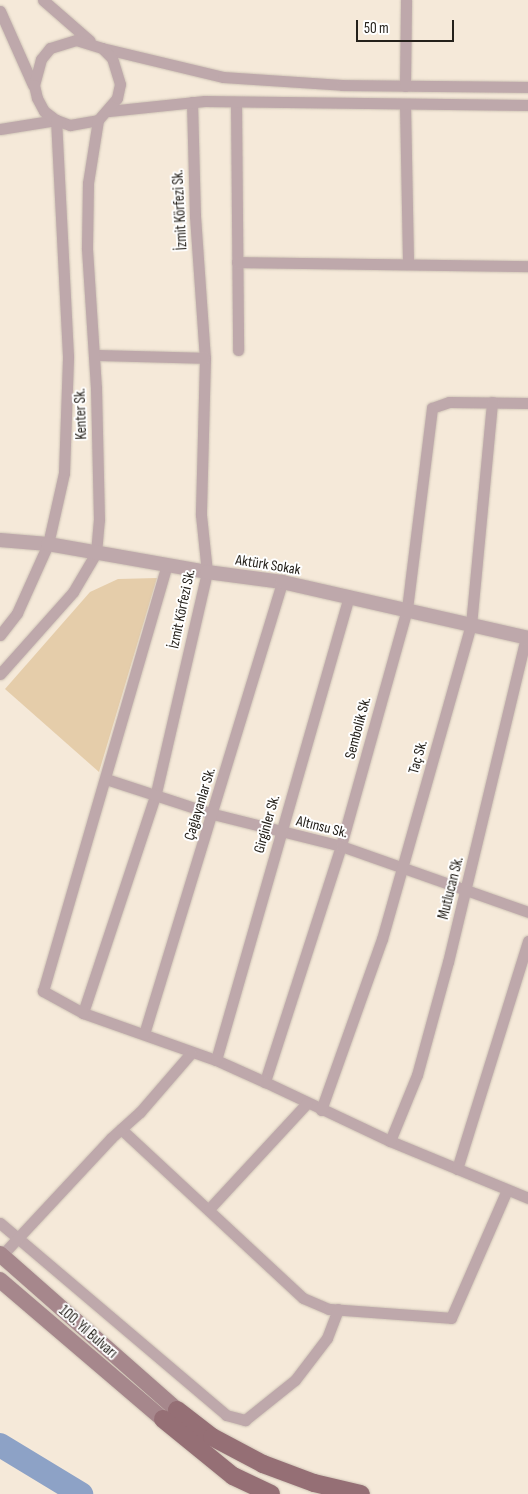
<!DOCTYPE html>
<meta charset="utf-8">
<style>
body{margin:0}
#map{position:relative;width:528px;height:1494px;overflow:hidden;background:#f5e9d9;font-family:"Sofia Sans Condensed",sans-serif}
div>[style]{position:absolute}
.green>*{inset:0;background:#e5cdaa}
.river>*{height:24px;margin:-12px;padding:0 12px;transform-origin:12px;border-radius:12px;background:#8da2c6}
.roads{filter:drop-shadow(0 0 1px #d0c5b7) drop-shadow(0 0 1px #d0c5b7)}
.minor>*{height:11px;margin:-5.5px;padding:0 5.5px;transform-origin:5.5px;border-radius:5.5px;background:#bea8ab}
.tertiary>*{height:14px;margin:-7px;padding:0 7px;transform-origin:7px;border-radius:7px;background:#bea8ab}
.secondary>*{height:16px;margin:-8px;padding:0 8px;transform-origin:8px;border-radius:8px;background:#a6878c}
.primary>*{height:18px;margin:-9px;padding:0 9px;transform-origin:9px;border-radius:9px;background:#956f75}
span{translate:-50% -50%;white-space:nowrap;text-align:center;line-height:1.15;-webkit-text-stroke:4px #fff;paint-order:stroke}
.street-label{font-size:15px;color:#25211b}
.scale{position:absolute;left:356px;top:20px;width:98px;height:22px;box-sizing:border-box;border:2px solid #25211b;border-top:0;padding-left:6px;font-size:15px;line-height:18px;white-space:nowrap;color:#25211b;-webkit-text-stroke:4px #fff;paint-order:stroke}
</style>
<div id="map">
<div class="green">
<i style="clip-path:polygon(157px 578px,99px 772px,5px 689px,90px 592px,118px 579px)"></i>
</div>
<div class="river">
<i style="left:0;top:1445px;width:95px;rotate:31.2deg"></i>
</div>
<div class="roads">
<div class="minor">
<i style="left:43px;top:0;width:62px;rotate:41.1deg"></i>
<i style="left:0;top:11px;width:81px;rotate:66deg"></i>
<i style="left:102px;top:48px;width:124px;rotate:13.5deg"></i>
<i style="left:223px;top:77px;width:119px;rotate:3.8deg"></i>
<i style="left:342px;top:85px;width:186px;rotate:0.6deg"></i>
<i style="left:405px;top:86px;width:86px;rotate:-89.3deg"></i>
<i style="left:192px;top:102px;width:114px;rotate:88.5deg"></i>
<i style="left:195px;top:216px;width:142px;rotate:86deg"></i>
<i style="left:205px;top:358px;width:157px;rotate:91.5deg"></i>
<i style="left:201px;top:515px;width:57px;rotate:84deg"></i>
<i style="left:207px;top:572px;width:227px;rotate:103deg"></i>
<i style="left:156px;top:793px;width:232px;rotate:108.4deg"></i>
<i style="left:83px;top:1013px;width:141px;rotate:19.5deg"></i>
<i style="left:216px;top:1060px;width:54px;rotate:24.2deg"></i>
<i style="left:236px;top:102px;width:248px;rotate:89.5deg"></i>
<i style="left:405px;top:104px;width:160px;rotate:88.9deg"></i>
<i style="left:109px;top:111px;width:96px;rotate:-6deg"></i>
<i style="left:204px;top:101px;width:324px;rotate:0.7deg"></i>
<i style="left:0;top:129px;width:57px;rotate:-9.1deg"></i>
<i style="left:56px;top:120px;width:15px;rotate:20deg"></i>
<i style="left:70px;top:125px;width:28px;rotate:-10deg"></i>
<i style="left:98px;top:120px;width:29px;rotate:-49deg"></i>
<i style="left:117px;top:98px;width:14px;rotate:-78deg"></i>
<i style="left:120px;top:84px;width:27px;rotate:-107deg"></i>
<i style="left:112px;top:58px;width:14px;rotate:-135deg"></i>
<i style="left:102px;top:48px;width:27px;rotate:-163deg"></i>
<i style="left:76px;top:40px;width:27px;rotate:163deg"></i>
<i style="left:50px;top:48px;width:14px;rotate:129deg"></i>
<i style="left:41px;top:59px;width:27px;rotate:105deg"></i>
<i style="left:34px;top:85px;width:13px;rotate:77deg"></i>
<i style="left:37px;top:98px;width:15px;rotate:62deg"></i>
<i style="left:44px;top:111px;width:15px;rotate:37deg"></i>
<i style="left:237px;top:262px;width:291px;rotate:0.8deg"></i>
<i style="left:94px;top:355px;width:111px;rotate:1.5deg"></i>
<i style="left:528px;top:403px;width:79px;rotate:-179.3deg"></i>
<i style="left:449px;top:402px;width:18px;rotate:161deg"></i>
<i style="left:432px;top:408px;width:203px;rotate:97.1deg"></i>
<i style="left:407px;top:609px;width:246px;rotate:105.6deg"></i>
<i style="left:341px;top:846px;width:248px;rotate:107.9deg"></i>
<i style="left:265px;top:1082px;width:138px;rotate:25.3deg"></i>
<i style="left:390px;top:1141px;width:149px;rotate:22.4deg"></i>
<i style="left:0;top:635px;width:28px;rotate:-52deg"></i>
<i style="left:17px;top:613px;width:76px;rotate:-65.8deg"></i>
<i style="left:48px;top:544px;width:73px;rotate:-77.3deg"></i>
<i style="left:64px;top:473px;width:117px;rotate:-88deg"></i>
<i style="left:68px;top:356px;width:236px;rotate:-92.9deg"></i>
<i style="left:0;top:674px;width:110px;rotate:-48.3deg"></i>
<i style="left:73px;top:592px;width:45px;rotate:-59.5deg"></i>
<i style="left:96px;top:553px;width:33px;rotate:-85deg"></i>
<i style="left:99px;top:520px;width:132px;rotate:-91.3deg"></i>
<i style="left:96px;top:388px;width:141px;rotate:-93.7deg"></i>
<i style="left:87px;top:247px;width:64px;rotate:-89.1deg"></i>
<i style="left:88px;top:183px;width:64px;rotate:-81deg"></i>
<i style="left:106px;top:779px;width:113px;rotate:18.1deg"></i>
<i style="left:213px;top:814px;width:132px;rotate:14deg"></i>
<i style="left:341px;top:846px;width:198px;rotate:19.4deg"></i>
<i style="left:83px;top:1013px;width:46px;rotate:-151.2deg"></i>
<i style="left:43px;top:991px;width:445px;rotate:-73.8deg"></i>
<i style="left:144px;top:1034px;width:473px;rotate:-73deg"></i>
<i style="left:216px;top:1060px;width:483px;rotate:-74deg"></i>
<i style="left:321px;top:1110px;width:182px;rotate:-70.4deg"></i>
<i style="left:382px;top:939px;width:326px;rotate:-74.2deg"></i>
<i style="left:471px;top:625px;width:224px;rotate:-84.6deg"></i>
<i style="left:121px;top:1129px;width:248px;rotate:42.9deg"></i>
<i style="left:303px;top:1298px;width:28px;rotate:23deg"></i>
<i style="left:329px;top:1309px;width:122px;rotate:4.2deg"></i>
<i style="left:451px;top:1318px;width:140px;rotate:-66.4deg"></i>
<i style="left:390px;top:1141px;width:71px;rotate:-67.8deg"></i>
<i style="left:417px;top:1075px;width:117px;rotate:-74.7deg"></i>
<i style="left:448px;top:962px;width:333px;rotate:-76.5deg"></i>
<i style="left:457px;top:1169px;width:239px;rotate:-72.7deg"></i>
<i style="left:209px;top:1209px;width:144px;rotate:-47.2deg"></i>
<i style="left:0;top:1223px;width:297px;rotate:40.3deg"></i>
<i style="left:226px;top:1415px;width:20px;rotate:15deg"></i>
<i style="left:245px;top:1420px;width:64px;rotate:-38.7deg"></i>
<i style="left:295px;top:1380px;width:53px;rotate:-52.7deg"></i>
<i style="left:327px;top:1338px;width:31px;rotate:-69deg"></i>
<i style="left:2px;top:1255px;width:160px;rotate:-47deg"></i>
<i style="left:111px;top:1138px;width:39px;rotate:-42deg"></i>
<i style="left:140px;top:1112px;width:78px;rotate:-49.2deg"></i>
</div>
<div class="tertiary">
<i style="left:0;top:540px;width:48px;rotate:4.8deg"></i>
<i style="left:48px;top:544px;width:161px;rotate:10deg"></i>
<i style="left:207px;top:572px;width:76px;rotate:7.6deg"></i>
<i style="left:282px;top:582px;width:252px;rotate:12.8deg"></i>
</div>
<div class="secondary">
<i style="left:0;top:1254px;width:236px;rotate:41.4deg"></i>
<i style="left:0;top:1280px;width:214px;rotate:40.5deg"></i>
</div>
<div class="primary">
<i style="left:177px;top:1410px;width:44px;rotate:37.6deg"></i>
<i style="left:212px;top:1437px;width:58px;rotate:27.9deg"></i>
<i style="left:263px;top:1464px;width:54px;rotate:20.4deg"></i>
<i style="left:314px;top:1483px;width:48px;rotate:13.2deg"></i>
<i style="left:163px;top:1419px;width:90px;rotate:39.2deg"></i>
<i style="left:233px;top:1476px;width:42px;rotate:25.3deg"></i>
</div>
</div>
<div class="street-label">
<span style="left:180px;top:210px;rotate:-93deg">İzmit Körfezi Sk.</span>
<span style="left:81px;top:414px;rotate:-92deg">Kenter Sk.</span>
<span style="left:268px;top:565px;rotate:9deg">Aktürk Sokak</span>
<span style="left:182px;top:609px;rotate:-78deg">İzmit Körfezi Sk.</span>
<span style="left:358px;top:728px;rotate:-75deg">Sembolik Sk.</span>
<span style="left:418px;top:757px;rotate:-74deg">Taç Sk.</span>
<span style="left:200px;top:804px;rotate:-73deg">Çağlayanlar Sk.</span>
<span style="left:267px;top:824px;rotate:-74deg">Girginler Sk.</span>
<span style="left:322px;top:827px;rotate:14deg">Altınsu Sk.</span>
<span style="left:451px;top:888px;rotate:-76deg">Mutlucan Sk.</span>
<span style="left:88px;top:1332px;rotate:41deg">100. Yıl Bulvarı</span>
</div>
<div class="scale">50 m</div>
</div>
